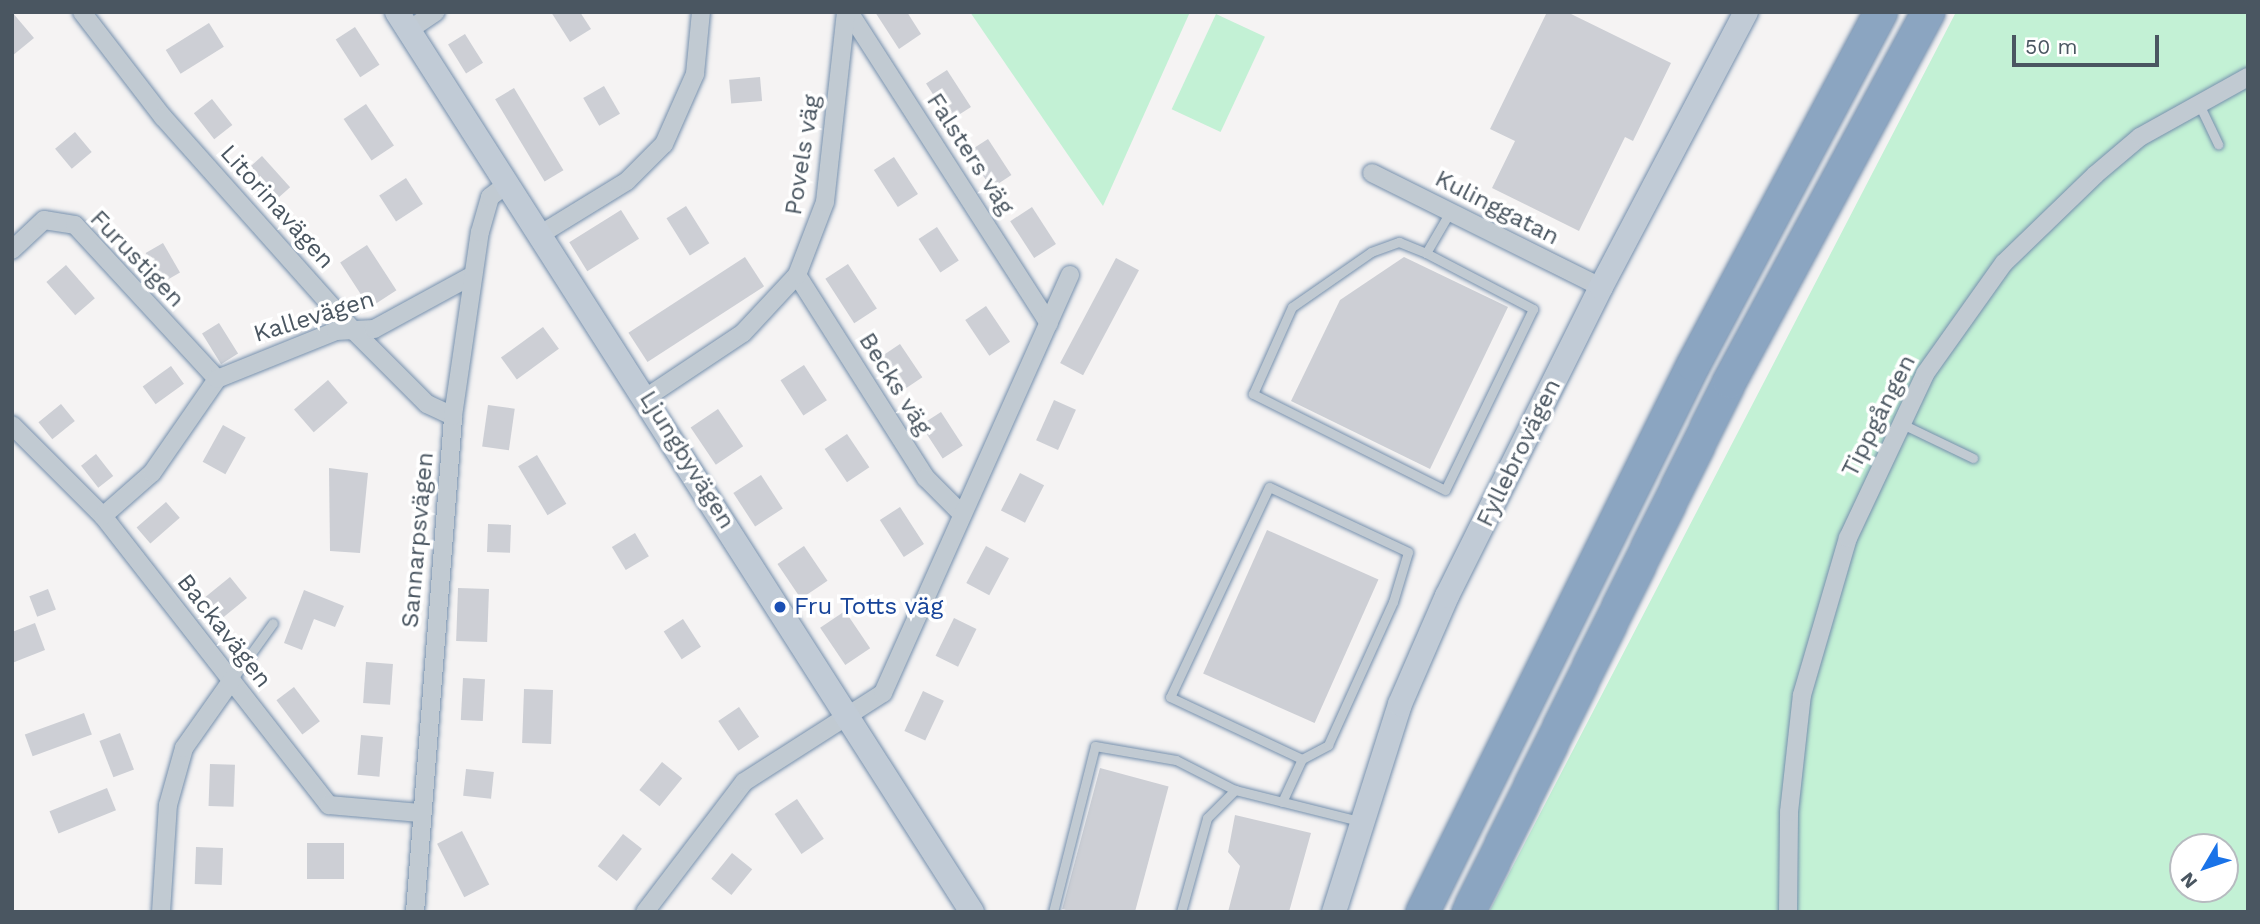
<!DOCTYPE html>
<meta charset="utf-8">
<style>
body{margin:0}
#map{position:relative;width:2260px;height:924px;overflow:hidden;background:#f5f3f3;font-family:"Work Sans",sans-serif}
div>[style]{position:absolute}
.green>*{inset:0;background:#c3f1d5;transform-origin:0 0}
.building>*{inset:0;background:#cdcfd5;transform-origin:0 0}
.roads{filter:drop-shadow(0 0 2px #7690ad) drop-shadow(0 0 2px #7690ad)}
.lane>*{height:9px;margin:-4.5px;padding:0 4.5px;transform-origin:4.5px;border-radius:4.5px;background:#c1cad2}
.street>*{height:18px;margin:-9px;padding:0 9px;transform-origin:9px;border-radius:9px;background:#c1cad2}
.secondary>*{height:24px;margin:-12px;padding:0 12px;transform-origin:12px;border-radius:12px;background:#c1cbd6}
.highway>*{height:33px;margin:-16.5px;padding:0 16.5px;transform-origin:16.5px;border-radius:16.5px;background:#8ba5c1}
.dots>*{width:19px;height:19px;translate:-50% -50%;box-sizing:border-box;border:4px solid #fff;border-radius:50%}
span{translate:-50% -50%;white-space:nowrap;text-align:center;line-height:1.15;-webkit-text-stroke:7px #fff;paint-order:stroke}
.street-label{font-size:24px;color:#4a5661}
.transit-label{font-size:24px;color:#164399}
.left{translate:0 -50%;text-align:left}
.frame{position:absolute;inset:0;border:14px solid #4a5661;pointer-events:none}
.north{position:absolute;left:2169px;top:833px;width:70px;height:70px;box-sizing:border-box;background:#fff;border:2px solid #b7bbc0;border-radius:50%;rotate:231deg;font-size:19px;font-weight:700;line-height:28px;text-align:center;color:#4a5661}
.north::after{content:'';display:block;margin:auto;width:24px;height:32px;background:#1a73e8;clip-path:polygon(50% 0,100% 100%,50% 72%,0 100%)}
.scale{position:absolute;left:2012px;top:35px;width:147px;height:32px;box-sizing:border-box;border:4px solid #4a5661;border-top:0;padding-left:9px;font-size:21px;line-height:24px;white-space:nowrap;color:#4a5661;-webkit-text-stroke:5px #fff;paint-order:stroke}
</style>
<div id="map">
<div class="green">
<i style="clip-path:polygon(970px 12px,1190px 12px,1103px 206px)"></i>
<i style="clip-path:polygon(evenodd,1956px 12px,2248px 12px,2248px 912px,1489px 912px,1956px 12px,2183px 847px,2225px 847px,2225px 889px,2183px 889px,2183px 847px)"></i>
<i style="left:1216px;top:14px;width:54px;height:105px;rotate:25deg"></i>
</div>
<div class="building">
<i style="clip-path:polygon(12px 12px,34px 38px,12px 56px)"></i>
<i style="clip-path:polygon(551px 12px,580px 12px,591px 29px,570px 42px)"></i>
<i style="clip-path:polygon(875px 12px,907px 12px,921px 34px,899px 49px)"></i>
<i style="clip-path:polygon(1547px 12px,1567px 12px,1671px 63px,1633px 141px,1625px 137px,1579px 231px,1492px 188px,1515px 141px,1490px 129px)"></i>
<i style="left:209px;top:23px;width:28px;height:51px;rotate:58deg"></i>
<i style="left:355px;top:27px;width:45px;height:23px;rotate:57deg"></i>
<i style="left:465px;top:34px;width:34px;height:20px;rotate:58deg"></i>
<i style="left:947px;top:70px;width:44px;height:25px;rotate:57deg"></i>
<i style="left:760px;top:77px;width:24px;height:31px;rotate:85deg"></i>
<i style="left:604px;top:86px;width:32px;height:24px;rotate:60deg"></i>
<i style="left:514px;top:88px;width:96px;height:22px;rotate:59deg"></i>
<i style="left:212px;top:99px;width:33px;height:23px;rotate:52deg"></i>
<i style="left:366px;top:104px;width:50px;height:27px;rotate:56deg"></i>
<i style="left:75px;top:132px;width:26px;height:26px;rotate:50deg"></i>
<i style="left:988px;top:139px;width:43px;height:24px;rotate:57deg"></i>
<i style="left:262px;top:156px;width:42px;height:27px;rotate:48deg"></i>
<i style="left:894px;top:157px;width:44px;height:24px;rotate:57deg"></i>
<i style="left:406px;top:178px;width:31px;height:32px;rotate:57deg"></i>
<i style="left:686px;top:206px;width:44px;height:23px;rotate:58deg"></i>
<i style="left:1032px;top:207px;width:44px;height:26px;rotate:57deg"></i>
<i style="left:621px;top:210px;width:34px;height:61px;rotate:58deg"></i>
<i style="left:937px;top:227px;width:40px;height:22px;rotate:57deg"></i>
<i style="left:163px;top:243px;width:34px;height:20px;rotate:60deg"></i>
<i style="left:367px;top:245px;width:54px;height:32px;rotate:57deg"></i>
<i style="left:745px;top:257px;width:35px;height:139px;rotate:57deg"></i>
<i style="clip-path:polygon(1404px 257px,1508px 307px,1430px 469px,1291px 401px,1340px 300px)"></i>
<i style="left:1116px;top:258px;width:26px;height:119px;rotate:28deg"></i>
<i style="left:848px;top:264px;width:53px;height:27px;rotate:57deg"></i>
<i style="left:66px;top:265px;width:44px;height:26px;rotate:49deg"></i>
<i style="left:986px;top:306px;width:43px;height:25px;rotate:56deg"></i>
<i style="left:219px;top:323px;width:36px;height:20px;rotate:58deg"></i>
<i style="left:543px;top:327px;width:27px;height:52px;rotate:54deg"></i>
<i style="left:900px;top:344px;width:40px;height:27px;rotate:56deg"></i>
<i style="left:804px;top:365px;width:42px;height:28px;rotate:57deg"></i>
<i style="left:171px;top:366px;width:22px;height:35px;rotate:54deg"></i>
<i style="left:328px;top:380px;width:30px;height:45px;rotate:49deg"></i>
<i style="left:1054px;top:400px;width:24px;height:44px;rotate:24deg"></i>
<i style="left:61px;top:404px;width:22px;height:29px;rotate:51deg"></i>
<i style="left:488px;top:405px;width:27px;height:42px;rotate:8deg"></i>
<i style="left:718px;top:409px;width:45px;height:33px;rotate:56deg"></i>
<i style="left:941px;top:412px;width:40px;height:24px;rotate:57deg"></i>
<i style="left:223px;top:425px;width:26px;height:42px;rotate:29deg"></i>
<i style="left:847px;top:434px;width:40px;height:27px;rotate:56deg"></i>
<i style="left:96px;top:454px;width:28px;height:19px;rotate:52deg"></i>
<i style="left:537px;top:455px;width:57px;height:22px;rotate:59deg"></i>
<i style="clip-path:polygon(329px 468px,368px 473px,360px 553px,330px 551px)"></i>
<i style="left:1020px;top:473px;width:27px;height:42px;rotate:27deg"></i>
<i style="left:761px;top:475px;width:40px;height:33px;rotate:57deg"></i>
<i style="left:166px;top:502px;width:21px;height:39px;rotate:49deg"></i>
<i style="left:900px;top:507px;width:44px;height:24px;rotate:57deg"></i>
<i style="left:488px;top:524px;width:23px;height:28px;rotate:2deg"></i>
<i style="left:1267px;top:530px;width:122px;height:157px;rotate:24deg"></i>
<i style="left:635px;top:533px;width:27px;height:27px;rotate:59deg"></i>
<i style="left:804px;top:546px;width:42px;height:32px;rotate:56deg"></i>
<i style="left:986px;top:546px;width:26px;height:42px;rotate:28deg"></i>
<i style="left:230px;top:577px;width:27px;height:34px;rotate:51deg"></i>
<i style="left:458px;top:588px;width:31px;height:53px;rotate:2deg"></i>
<i style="left:48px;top:589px;width:22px;height:20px;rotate:69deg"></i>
<i style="clip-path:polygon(304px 590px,344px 606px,335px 627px,314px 619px,302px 650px,284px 643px)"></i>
<i style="left:845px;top:611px;width:45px;height:30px;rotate:56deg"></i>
<i style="left:954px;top:618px;width:25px;height:42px;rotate:26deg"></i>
<i style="left:683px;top:619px;width:33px;height:23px;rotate:57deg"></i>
<i style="clip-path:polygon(35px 623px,45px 650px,12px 663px,12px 632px)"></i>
<i style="left:366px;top:662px;width:27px;height:41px;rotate:4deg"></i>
<i style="left:463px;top:678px;width:22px;height:42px;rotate:3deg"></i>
<i style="left:294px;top:687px;width:43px;height:22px;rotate:53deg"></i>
<i style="left:524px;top:689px;width:29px;height:54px;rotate:2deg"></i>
<i style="left:923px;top:691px;width:23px;height:44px;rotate:25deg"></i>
<i style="left:739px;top:707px;width:36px;height:25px;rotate:56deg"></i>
<i style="left:84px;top:713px;width:23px;height:63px;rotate:70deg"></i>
<i style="left:120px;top:733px;width:39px;height:22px;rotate:69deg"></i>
<i style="left:361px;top:735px;width:22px;height:40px;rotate:5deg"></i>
<i style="left:662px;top:762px;width:26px;height:36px;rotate:39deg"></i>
<i style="left:210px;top:764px;width:25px;height:42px;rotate:2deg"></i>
<i style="left:1100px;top:768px;width:71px;height:146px;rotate:15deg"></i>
<i style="left:466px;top:769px;width:28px;height:27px;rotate:6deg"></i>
<i style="left:107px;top:788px;width:24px;height:62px;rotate:68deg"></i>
<i style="left:797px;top:799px;width:48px;height:27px;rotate:56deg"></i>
<i style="clip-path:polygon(1235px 815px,1311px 833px,1289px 912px,1228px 912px,1240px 866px,1228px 852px)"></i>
<i style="left:462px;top:831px;width:60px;height:28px;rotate:63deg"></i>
<i style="left:623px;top:834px;width:24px;height:41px;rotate:38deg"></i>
<i style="left:307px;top:843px;width:37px;height:36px"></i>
<i style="left:196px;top:847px;width:27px;height:37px;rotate:2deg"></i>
<i style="left:732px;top:853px;width:26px;height:33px;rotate:39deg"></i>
</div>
<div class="roads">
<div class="lane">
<i style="left:2198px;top:102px;width:47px;rotate:64.5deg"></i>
<i style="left:1426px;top:253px;width:121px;rotate:27.6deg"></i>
<i style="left:1533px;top:309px;width:201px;rotate:115.9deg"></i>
<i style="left:1445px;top:490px;width:215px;rotate:-153.4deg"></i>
<i style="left:1253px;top:394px;width:95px;rotate:-65.9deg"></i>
<i style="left:1292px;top:307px;width:96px;rotate:-34.8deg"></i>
<i style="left:1371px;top:252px;width:30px;rotate:-20deg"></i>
<i style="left:1399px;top:242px;width:29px;rotate:22deg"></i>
<i style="left:1426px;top:253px;width:48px;rotate:-59.7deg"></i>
<i style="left:1900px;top:423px;width:81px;rotate:25.6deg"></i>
<i style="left:232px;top:680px;width:70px;rotate:-54.3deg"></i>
<i style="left:1282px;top:802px;width:47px;rotate:-65.1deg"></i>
<i style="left:1302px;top:759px;width:30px;rotate:-28deg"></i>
<i style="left:1328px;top:745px;width:157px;rotate:-65.6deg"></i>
<i style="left:1393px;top:602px;width:52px;rotate:-73.3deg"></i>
<i style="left:1408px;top:552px;width:153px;rotate:-154.9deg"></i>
<i style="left:1269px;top:487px;width:232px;rotate:115.2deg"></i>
<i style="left:1170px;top:697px;width:146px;rotate:25.2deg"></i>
<i style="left:1053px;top:912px;width:171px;rotate:-75.8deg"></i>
<i style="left:1095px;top:746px;width:82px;rotate:9.8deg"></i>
<i style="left:1176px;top:760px;width:66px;rotate:27deg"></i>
<i style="left:1181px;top:912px;width:98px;rotate:-74.5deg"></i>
<i style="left:1207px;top:818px;width:40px;rotate:-45deg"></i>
<i style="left:1235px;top:790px;width:128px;rotate:14deg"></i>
</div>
<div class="street">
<i style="left:82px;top:12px;width:133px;rotate:52.4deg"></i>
<i style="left:163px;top:117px;width:287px;rotate:48.3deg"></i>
<i style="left:354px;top:331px;width:103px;rotate:45deg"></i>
<i style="left:427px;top:404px;width:29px;rotate:25deg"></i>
<i style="left:849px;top:12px;width:370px;rotate:57.3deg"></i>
<i style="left:409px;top:30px;width:32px;rotate:-34deg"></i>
<i style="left:1372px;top:173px;width:256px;rotate:26.5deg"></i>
<i style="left:541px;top:234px;width:101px;rotate:-31.6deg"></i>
<i style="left:627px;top:181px;width:52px;rotate:-45deg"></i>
<i style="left:664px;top:144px;width:77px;rotate:-66.1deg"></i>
<i style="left:695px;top:74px;width:62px;rotate:-84.5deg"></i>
<i style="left:12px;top:250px;width:44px;rotate:-43.2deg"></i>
<i style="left:44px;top:220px;width:31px;rotate:9deg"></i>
<i style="left:75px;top:225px;width:209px;rotate:47.3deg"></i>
<i style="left:797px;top:275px;width:241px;rotate:57.6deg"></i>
<i style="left:926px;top:478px;width:49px;rotate:45deg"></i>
<i style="left:647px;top:397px;width:115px;rotate:-33.7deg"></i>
<i style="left:743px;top:333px;width:79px;rotate:-47deg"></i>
<i style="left:797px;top:275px;width:78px;rotate:-69deg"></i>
<i style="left:825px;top:202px;width:191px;rotate:-83.7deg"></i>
<i style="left:12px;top:425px;width:129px;rotate:45deg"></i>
<i style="left:103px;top:516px;width:367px;rotate:52deg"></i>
<i style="left:329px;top:805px;width:91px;rotate:5deg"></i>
<i style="left:103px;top:516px;width:65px;rotate:-41.3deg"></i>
<i style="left:152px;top:473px;width:114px;rotate:-55.3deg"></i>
<i style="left:217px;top:379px;width:128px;rotate:-22deg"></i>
<i style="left:336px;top:331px;width:38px;rotate:-3deg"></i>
<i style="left:374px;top:329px;width:113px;rotate:-28.6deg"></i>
<i style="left:161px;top:912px;width:107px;rotate:-86.3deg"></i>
<i style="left:168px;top:805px;width:59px;rotate:-74.3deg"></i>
<i style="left:184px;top:748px;width:83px;rotate:-54.8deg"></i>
<i style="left:415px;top:912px;width:497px;rotate:-85.6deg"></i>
<i style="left:453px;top:416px;width:186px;rotate:-81.7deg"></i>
<i style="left:480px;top:232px;width:36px;rotate:-74deg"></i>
<i style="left:490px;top:197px;width:21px;rotate:-37deg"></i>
<i style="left:645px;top:912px;width:163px;rotate:-52.7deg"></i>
<i style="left:744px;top:782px;width:165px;rotate:-32.6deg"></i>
<i style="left:883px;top:693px;width:458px;rotate:-65.9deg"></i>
<i style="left:1788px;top:912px;width:100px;rotate:-89.4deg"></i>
<i style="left:1789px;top:812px;width:118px;rotate:-83.7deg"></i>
<i style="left:1802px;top:695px;width:164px;rotate:-73.7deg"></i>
<i style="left:1848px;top:538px;width:181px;rotate:-64.8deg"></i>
<i style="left:1925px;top:374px;width:136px;rotate:-54.6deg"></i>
<i style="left:2004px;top:263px;width:127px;rotate:-44deg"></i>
<i style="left:2095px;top:175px;width:59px;rotate:-40.2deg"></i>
<i style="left:2140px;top:137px;width:124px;rotate:-29.1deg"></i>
</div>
<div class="secondary">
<i style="left:397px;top:12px;width:1068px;rotate:57.43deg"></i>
<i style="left:1334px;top:912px;width:218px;rotate:-72.4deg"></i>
<i style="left:1400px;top:704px;width:118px;rotate:-66.5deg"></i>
<i style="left:1447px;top:596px;width:345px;rotate:-63.5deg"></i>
<i style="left:1601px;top:287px;width:311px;rotate:-62.2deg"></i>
</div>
<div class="highway">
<i style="left:1422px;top:912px;width:611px;rotate:-63.69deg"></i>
<i style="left:1693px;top:364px;width:399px;rotate:-62deg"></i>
<i style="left:1468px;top:912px;width:592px;rotate:-63.82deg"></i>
<i style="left:1729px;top:381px;width:419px;rotate:-61.7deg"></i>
</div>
</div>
<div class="dots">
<i style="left:780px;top:607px;background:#1a4fb4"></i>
</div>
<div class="street-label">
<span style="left:970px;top:154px;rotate:57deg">Falsters väg</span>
<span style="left:803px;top:155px;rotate:-81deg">Povels väg</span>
<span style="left:277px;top:207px;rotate:48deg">Litorinavägen</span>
<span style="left:1497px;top:208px;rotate:27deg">Kulinggatan</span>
<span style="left:137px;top:259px;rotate:46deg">Furustigen</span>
<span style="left:314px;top:317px;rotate:-17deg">Kallevägen</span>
<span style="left:895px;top:384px;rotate:58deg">Becks väg</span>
<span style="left:1879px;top:416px;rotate:-63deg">Tippgången</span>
<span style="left:1519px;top:453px;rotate:-64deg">Fyllebrovägen</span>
<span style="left:687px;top:460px;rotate:58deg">Ljungbyvägen</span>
<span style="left:418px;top:540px;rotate:-85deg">Sannarpsvägen</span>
<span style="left:224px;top:631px;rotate:52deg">Backavägen</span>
</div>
<div class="transit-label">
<span class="left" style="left:794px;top:607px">Fru Totts väg</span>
</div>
<div class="frame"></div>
<div class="north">N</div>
<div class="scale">50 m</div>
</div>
